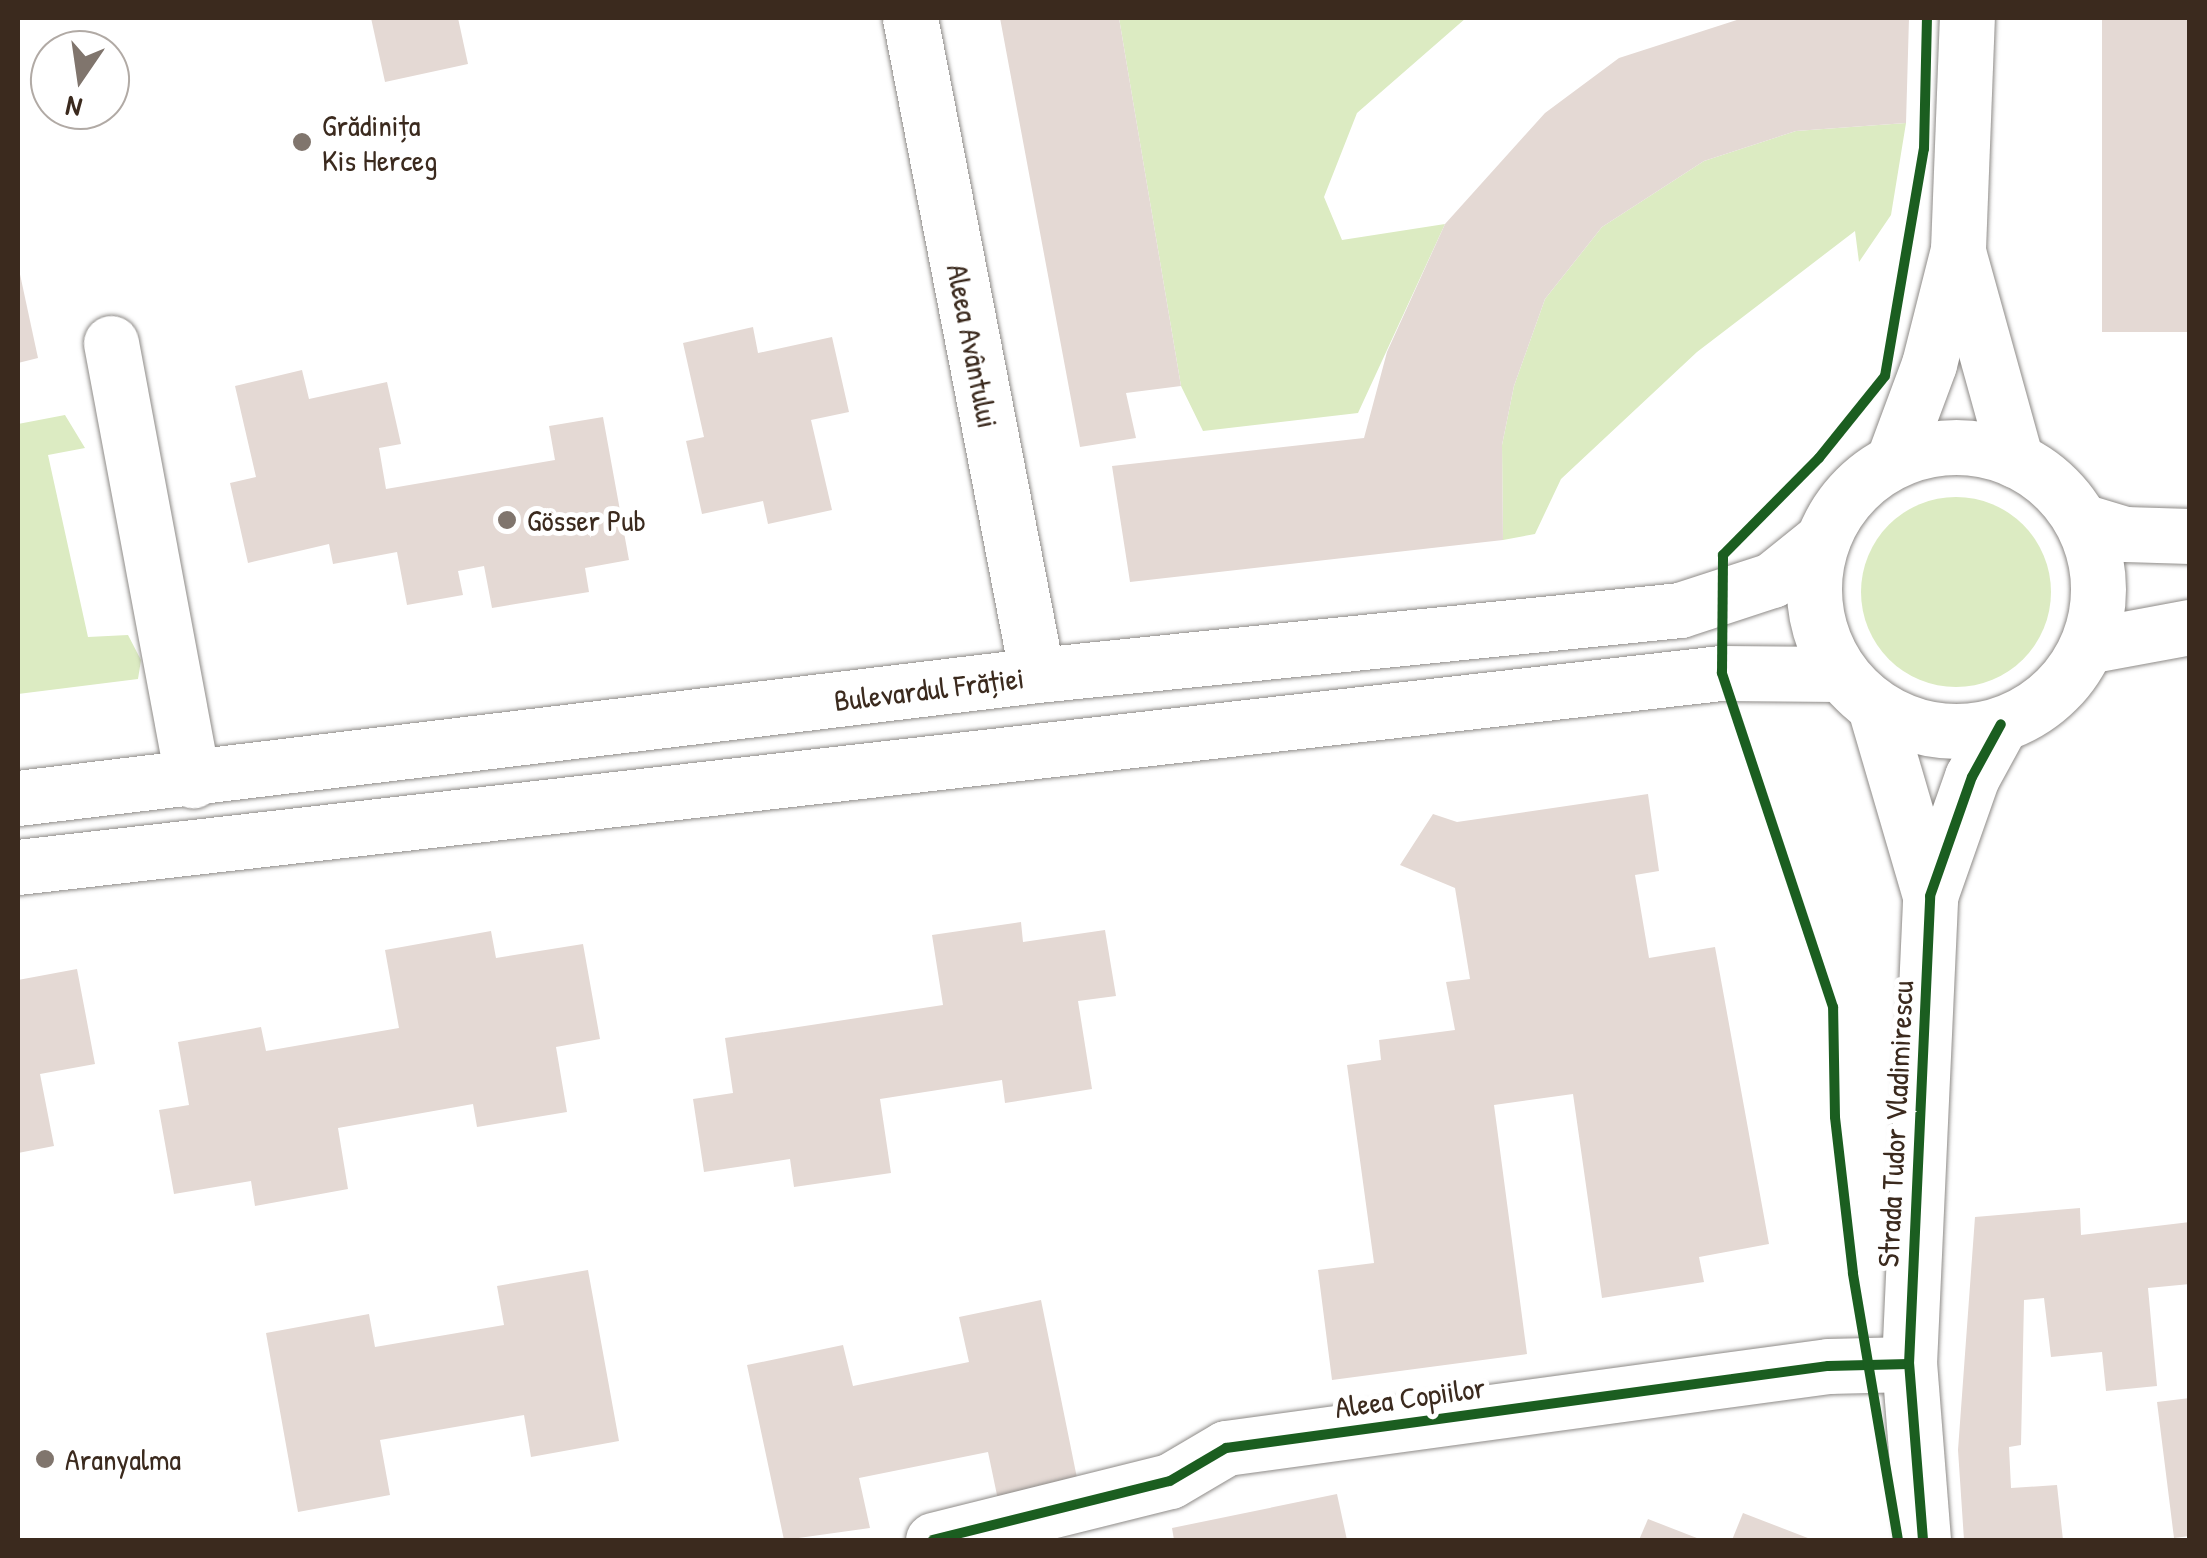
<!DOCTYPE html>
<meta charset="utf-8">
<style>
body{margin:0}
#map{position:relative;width:2207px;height:1558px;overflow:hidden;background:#fff;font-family:"Patrick Hand",sans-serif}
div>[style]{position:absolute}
.green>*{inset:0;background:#dcebc2}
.round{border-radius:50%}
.building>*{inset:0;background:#e4d9d4;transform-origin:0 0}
.roads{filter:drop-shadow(0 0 2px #8e8b88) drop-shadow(0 0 2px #8e8b88)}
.street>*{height:55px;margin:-27.5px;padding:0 27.5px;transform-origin:27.5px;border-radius:27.5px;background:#fff}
.secondary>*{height:55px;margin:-27.5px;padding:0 27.5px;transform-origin:27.5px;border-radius:27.5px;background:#fff}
.secondary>.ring{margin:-27.5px;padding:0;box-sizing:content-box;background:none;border:55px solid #fff;border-radius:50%}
.cycleway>*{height:10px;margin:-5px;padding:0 5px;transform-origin:5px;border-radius:5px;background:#1b5e20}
.dots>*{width:28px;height:28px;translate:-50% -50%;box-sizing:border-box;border:5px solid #fff;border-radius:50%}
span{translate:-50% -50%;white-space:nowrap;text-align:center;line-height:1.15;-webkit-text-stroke:10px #fff;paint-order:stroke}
.poi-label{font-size:30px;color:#3b2a1e}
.left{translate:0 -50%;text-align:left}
.street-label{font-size:30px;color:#3b2a1e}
.frame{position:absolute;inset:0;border:20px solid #3b2a1e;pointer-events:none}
.north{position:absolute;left:30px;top:30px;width:100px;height:100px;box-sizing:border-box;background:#fff;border:2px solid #b1aaa5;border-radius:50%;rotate:193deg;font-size:28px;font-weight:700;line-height:40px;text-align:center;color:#3b2a1e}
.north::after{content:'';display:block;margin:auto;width:35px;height:45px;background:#80756d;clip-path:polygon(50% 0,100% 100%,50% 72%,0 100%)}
</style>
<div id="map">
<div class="green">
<i style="clip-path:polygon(1119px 18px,1466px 18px,1357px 113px,1324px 197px,1342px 240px,1445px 224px,1358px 413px,1203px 431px,1181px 386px)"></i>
<i style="clip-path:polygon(1906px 123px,1891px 215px,1859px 262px,1855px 231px,1697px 352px,1561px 479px,1535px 534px,1503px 540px,1502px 445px,1514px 386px,1545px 299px,1602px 227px,1704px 161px,1796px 131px)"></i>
<i style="clip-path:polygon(65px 415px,85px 448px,48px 455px,88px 637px,128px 635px,141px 660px,138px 679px,18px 694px,18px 424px)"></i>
<i class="round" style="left:1861px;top:497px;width:190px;height:190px"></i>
</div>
<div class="building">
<i style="clip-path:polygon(371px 18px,458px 18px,468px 64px,385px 82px)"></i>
<i style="clip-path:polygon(1000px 18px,1119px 18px,1181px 386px,1126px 393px,1136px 438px,1080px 447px)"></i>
<i style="clip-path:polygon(1743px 18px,1909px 18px,1906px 123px,1796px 131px,1704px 161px,1602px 227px,1545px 299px,1514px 386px,1502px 445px,1503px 540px,1130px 582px,1112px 466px,1364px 438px,1387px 352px,1445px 224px,1545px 113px,1619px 58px)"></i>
<i style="left:2102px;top:18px;width:88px;height:314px"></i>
<i style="clip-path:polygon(18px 265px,38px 358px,18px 363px)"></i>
<i style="clip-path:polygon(753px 327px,758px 353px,832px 337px,849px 412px,811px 420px,832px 510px,768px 524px,763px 501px,702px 514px,686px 441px,704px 437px,683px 343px)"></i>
<i style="clip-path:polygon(302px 370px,309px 399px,387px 382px,401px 444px,379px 448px,386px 489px,555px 460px,549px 426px,603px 417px,629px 560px,585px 568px,589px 592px,492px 608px,484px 566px,458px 571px,463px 595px,407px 605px,397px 552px,333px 564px,329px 544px,248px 563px,230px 483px,256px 477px,235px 386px)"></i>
<i style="clip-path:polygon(1648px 794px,1659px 871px,1635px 875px,1649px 958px,1715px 947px,1769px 1244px,1699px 1257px,1704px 1282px,1602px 1298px,1573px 1094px,1494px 1105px,1527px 1354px,1332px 1380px,1318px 1270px,1374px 1263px,1347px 1065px,1381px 1060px,1379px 1040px,1455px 1030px,1446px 982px,1470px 979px,1455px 888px,1400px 865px,1433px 814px,1457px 822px)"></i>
<i style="clip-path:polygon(1021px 922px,1023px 942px,1105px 930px,1116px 996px,1078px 1001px,1092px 1089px,1005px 1103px,1002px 1080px,880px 1099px,891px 1173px,794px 1187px,790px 1159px,704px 1172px,693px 1099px,733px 1093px,725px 1038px,943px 1005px,932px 935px)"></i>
<i style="clip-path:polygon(491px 931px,496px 958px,583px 944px,600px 1039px,556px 1047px,567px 1112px,477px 1127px,473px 1104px,338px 1128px,348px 1189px,255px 1206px,251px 1181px,174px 1194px,159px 1110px,189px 1105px,178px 1042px,261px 1027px,266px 1051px,399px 1028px,385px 950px)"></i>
<i style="clip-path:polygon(77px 969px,95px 1064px,40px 1074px,54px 1146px,18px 1153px,18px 980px)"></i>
<i style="clip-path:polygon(2080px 1208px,2081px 1235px,2190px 1222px,2190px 1284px,2148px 1288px,2157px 1386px,2106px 1391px,2102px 1352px,2051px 1357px,2044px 1298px,2024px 1300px,2021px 1445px,2009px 1447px,2011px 1488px,2057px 1485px,2063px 1540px,1964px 1540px,1958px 1450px,1975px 1217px)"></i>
<i style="clip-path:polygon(588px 1270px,619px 1441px,531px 1457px,524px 1415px,380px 1440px,390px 1495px,298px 1512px,266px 1333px,369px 1314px,375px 1347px,504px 1325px,497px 1286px)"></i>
<i style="clip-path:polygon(1041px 1300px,1078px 1483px,998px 1500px,988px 1452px,859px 1478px,870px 1528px,784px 1540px,747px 1365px,843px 1345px,853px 1386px,969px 1362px,959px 1317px)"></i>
<i style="clip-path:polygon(2190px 1398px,2190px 1536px,2174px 1538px,2157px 1402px)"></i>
<i style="clip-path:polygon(1337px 1494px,1347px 1540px,1174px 1540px,1172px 1528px)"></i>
<i style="clip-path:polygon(1743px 1513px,1813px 1540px,1732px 1540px)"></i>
<i style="clip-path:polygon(1648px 1519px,1702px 1540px,1639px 1540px)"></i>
</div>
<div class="roads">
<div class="street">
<i style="left:910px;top:18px;width:669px;rotate:79.06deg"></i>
<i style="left:111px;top:343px;width:445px;rotate:79.4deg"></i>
<i style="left:1876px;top:711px;width:193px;rotate:73.7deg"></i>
<i style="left:933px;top:1540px;width:244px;rotate:-14deg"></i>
<i style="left:1170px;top:1481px;width:65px;rotate:-30.5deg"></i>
<i style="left:1226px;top:1448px;width:608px;rotate:-7.76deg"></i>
<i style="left:1828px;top:1366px;width:81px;rotate:-1.4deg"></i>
<i style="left:1923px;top:1540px;width:177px;rotate:-94.5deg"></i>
<i style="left:1909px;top:1364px;width:468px;rotate:-87.4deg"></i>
<i style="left:1930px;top:896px;width:126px;rotate:-70.6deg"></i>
<i style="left:1972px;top:777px;width:60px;rotate:-61.3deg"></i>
</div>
<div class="secondary">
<i style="left:1959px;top:255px;width:213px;rotate:74.5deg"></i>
<i class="ring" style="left:1814px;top:447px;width:229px;height:229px"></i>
<i style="left:1893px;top:461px;width:103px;rotate:-69.6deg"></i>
<i style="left:1929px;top:364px;width:119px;rotate:-75.8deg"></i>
<i style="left:1958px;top:249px;width:231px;rotate:-87.8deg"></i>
<i style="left:2082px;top:521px;width:45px;rotate:16.8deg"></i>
<i style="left:2125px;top:534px;width:65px;rotate:1.8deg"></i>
<i style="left:2087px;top:646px;width:105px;rotate:-10.5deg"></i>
<i style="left:18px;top:798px;width:1026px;rotate:-6.88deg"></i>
<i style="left:1037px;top:675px;width:646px;rotate:-5.77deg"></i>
<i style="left:1680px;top:610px;width:97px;rotate:-18.1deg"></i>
<i style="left:1772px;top:580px;width:65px;rotate:-38.8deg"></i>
<i style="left:18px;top:867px;width:1715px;rotate:-6.5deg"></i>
<i style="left:1722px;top:673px;width:116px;rotate:0.5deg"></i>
</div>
</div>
<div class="cycleway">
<i style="left:933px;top:1540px;width:244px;rotate:-14deg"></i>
<i style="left:1170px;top:1481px;width:65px;rotate:-30.5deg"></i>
<i style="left:1226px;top:1448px;width:608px;rotate:-7.76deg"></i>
<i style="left:1828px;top:1366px;width:81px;rotate:-1.4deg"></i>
<i style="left:1898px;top:1540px;width:271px;rotate:-99.6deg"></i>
<i style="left:1853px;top:1273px;width:157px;rotate:-96.6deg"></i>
<i style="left:1835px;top:1117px;width:110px;rotate:-91deg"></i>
<i style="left:1833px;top:1007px;width:352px;rotate:-108.4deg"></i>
<i style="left:1722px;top:673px;width:118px;rotate:-89.5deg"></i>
<i style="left:1723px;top:555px;width:136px;rotate:-45.3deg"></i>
<i style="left:1819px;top:458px;width:105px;rotate:-51.2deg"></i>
<i style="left:1885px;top:376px;width:230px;rotate:-80.3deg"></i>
<i style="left:1924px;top:149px;width:131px;rotate:-88.7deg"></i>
<i style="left:1923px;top:1540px;width:177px;rotate:-94.5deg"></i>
<i style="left:1909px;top:1364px;width:468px;rotate:-87.4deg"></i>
<i style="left:1930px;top:896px;width:126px;rotate:-70.6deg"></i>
<i style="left:1972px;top:777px;width:60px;rotate:-61.3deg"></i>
</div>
<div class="dots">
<i style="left:302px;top:142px;background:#80756d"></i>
<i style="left:507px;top:520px;background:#80756d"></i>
<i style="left:45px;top:1459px;background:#80756d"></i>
</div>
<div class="poi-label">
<span class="left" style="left:322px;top:142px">Grădinița<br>Kis Herceg</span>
<span class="left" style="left:527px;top:520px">Gösser Pub</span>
<span class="left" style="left:65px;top:1459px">Aranyalma</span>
</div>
<div class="street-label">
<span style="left:973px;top:346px;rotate:79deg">Aleea Avântului</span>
<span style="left:929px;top:689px;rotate:-7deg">Bulevardul Frăției</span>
<span style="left:1895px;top:1124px;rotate:-87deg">Strada Tudor Vladimirescu</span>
<span style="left:1410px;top:1397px;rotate:-8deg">Aleea Copiilor</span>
</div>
<div class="frame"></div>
<div class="north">N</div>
</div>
